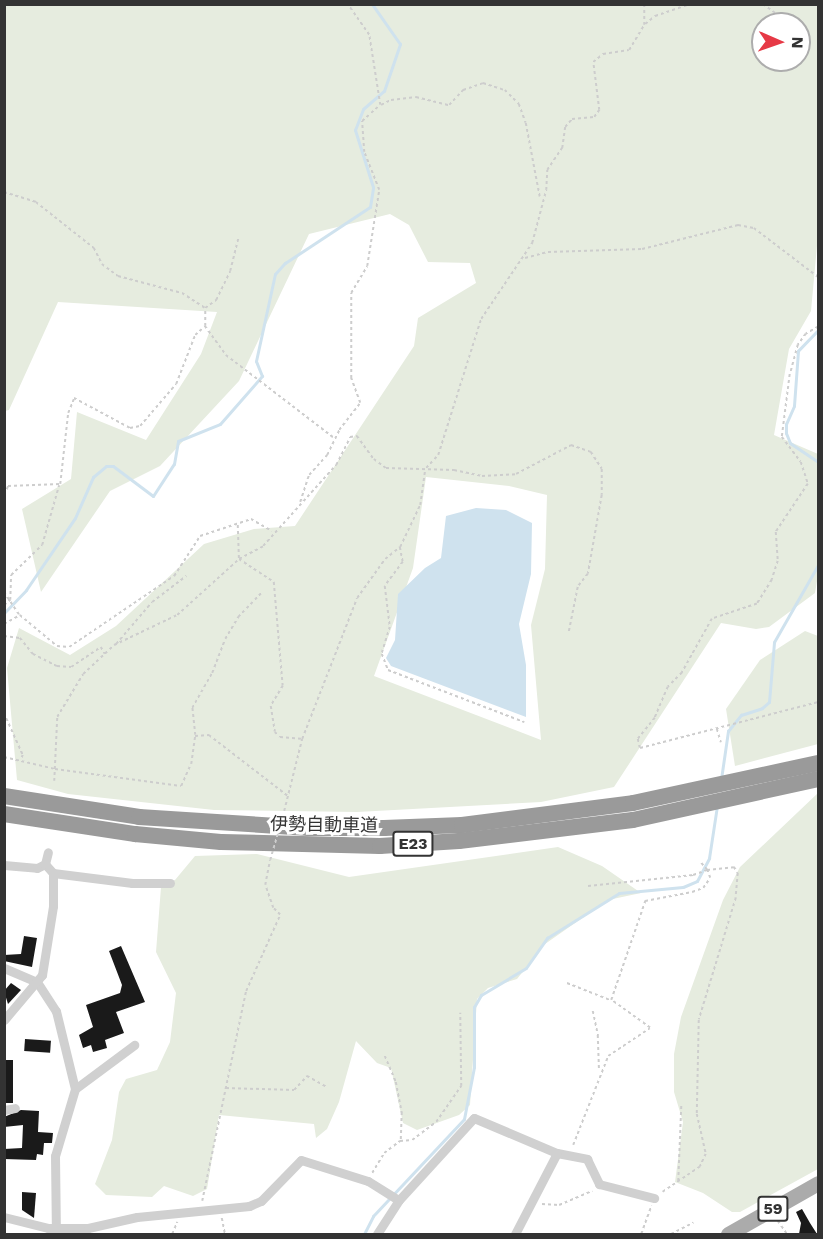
<!DOCTYPE html>
<meta charset="utf-8">
<style>
body{margin:0}
#map{position:relative;width:823px;height:1239px;overflow:hidden;background:#fff;font-family:"Work Sans","Noto Sans JP",sans-serif}
div>[style]{position:absolute}
.green>*{inset:0;background:#e6ecdf}
.water>*{inset:0;background:#cfe2ee}
.stream>*{height:3px;margin:-1.5px;padding:0 1.5px;transform-origin:1.5px;border-radius:1.5px;background:#cfe2ee}
.building>*{inset:0;background:#1a1a1a;transform-origin:0 0}
.path>*{height:1.5px;margin-top:-0.75px;transform-origin:0;background:repeating-linear-gradient(90deg,#cdcdcd 0 3px,transparent 0 6px)}
.minor>*{height:9px;margin:-4.5px;padding:0 4.5px;transform-origin:4.5px;border-radius:4.5px;background:#d0d0d0}
.primary>*{height:15px;margin:-7.5px;padding:0 7.5px;transform-origin:7.5px;border-radius:7.5px;background:#ababab}
.motorway>*{height:16px;margin:-8px;padding:0 8px;transform-origin:8px;border-radius:8px;background:#9a9a9a}
.path-bridge>*{height:1.5px;margin-top:-0.75px;transform-origin:0;background:repeating-linear-gradient(90deg,#cdcdcd 0 3px,transparent 0 6px)}
span{translate:-50% -50%;white-space:nowrap;text-align:center;line-height:1.15;-webkit-text-stroke:6px #fff;paint-order:stroke}
.shield-label span{padding:2px 4px;background:#fff;border:2px solid;border-radius:4px;-webkit-text-stroke-width:0}
.shield-label{font-size:16px;color:#333;font-weight:700}
.street-label{font-size:18px;color:#333}
.frame{position:absolute;inset:0;border:6px solid #333;pointer-events:none}
.north{position:absolute;left:751px;top:12px;width:60px;height:60px;box-sizing:border-box;background:#fff;border:2px solid #adadad;border-radius:50%;rotate:92deg;font-size:16px;font-weight:700;line-height:24px;text-align:center;color:#333}
.north::after{content:'';display:block;margin:auto;width:21px;height:27px;background:#e63946;clip-path:polygon(50% 0,100% 100%,50% 72%,0 100%)}
</style>
<div id="map">
<div class="green">
<i style="clip-path:polygon(evenodd,4px 5px,818px 5px,818px 235px,811px 311px,789px 349px,774px 435px,818px 454px,818px 575px,815px 593px,769px 627px,756px 629px,721px 623px,614px 787px,541px 802px,357px 812px,214px 810px,68px 794px,17px 780px,7px 668px,19px 628px,70px 655px,116px 626px,204px 544px,254px 529px,295px 526px,414px 346px,418px 318px,476px 283px,470px 263px,428px 262px,409px 225px,390px 214px,309px 234px,239px 381px,160px 466px,110px 491px,41px 592px,22px 509px,71px 479px,77px 412px,146px 440px,201px 354px,217px 312px,58px 302px,9px 410px,5px 411px,4px 5px,763px 24px,799px 24px,799px 60px,763px 60px,763px 24px,4px 5px,426px 477px,509px 486px,547px 495px,545px 569px,531px 625px,541px 740px,374px 676px,413px 568px,426px 477px)"></i>
<i style="clip-path:polygon(805px 631px,818px 636px,818px 744px,735px 766px,726px 709px,760px 660px)"></i>
<i style="clip-path:polygon(818px 793px,818px 1169px,740px 1212px,732px 1212px,703px 1193px,675px 1182px,683px 1122px,674px 1092px,674px 1054px,681px 1017px,723px 900px,740px 867px)"></i>
<i style="clip-path:polygon(558px 847px,602px 866px,641px 893px,608px 900px,545px 944px,517px 979px,488px 988px,477px 999px,470px 1105px,459px 1115px,417px 1130px,403px 1123px,391px 1068px,377px 1063px,356px 1041px,339px 1102px,327px 1129px,316px 1138px,314px 1124px,219px 1115px,207px 1189px,193px 1196px,164px 1186px,152px 1197px,106px 1195px,95px 1184px,112px 1140px,119px 1092px,126px 1079px,157px 1070px,170px 1042px,176px 993px,156px 952px,161px 887px,175px 880px,195px 856px,257px 854px,349px 877px)"></i>
</div>
<div class="water">
<i style="clip-path:polygon(476px 508px,506px 510px,532px 523px,531px 574px,519px 624px,526px 665px,526px 717px,391px 666px,386px 658px,395px 640px,398px 594px,425px 568px,441px 558px,446px 516px)"></i>
</div>
<div class="stream">
<i style="left:818px;top:330px;width:29px;rotate:134deg"></i>
<i style="left:798px;top:351px;width:55px;rotate:94.2deg"></i>
<i style="left:794px;top:406px;width:20px;rotate:114deg"></i>
<i style="left:786px;top:424px;width:9px;rotate:90deg"></i>
<i style="left:786px;top:433px;width:11px;rotate:68deg"></i>
<i style="left:790px;top:443px;width:34px;rotate:34deg"></i>
<i style="left:4px;top:613px;width:32px;rotate:-46deg"></i>
<i style="left:26px;top:590px;width:87px;rotate:-55.8deg"></i>
<i style="left:75px;top:518px;width:45px;rotate:-66.3deg"></i>
<i style="left:93px;top:477px;width:17px;rotate:-40deg"></i>
<i style="left:106px;top:466px;width:7px"></i>
<i style="left:113px;top:466px;width:50px;rotate:36.9deg"></i>
<i style="left:153px;top:496px;width:38px;rotate:-57deg"></i>
<i style="left:174px;top:464px;width:23px;rotate:-80deg"></i>
<i style="left:178px;top:441px;width:45px;rotate:-22deg"></i>
<i style="left:220px;top:424px;width:64px;rotate:-48.8deg"></i>
<i style="left:262px;top:376px;width:16px;rotate:-112deg"></i>
<i style="left:256px;top:361px;width:89px;rotate:-77.7deg"></i>
<i style="left:275px;top:274px;width:15px;rotate:-48deg"></i>
<i style="left:285px;top:263px;width:102px;rotate:-33.4deg"></i>
<i style="left:370px;top:207px;width:20px;rotate:-81deg"></i>
<i style="left:373px;top:187px;width:60px;rotate:-107.5deg"></i>
<i style="left:355px;top:130px;width:22px;rotate:-69deg"></i>
<i style="left:363px;top:109px;width:28px;rotate:-41deg"></i>
<i style="left:384px;top:91px;width:50px;rotate:-71.2deg"></i>
<i style="left:400px;top:44px;width:49px;rotate:-125deg"></i>
<i style="left:721px;top:779px;width:49px;rotate:-81.7deg"></i>
<i style="left:728px;top:731px;width:21px;rotate:-51deg"></i>
<i style="left:741px;top:715px;width:22px;rotate:-18deg"></i>
<i style="left:762px;top:708px;width:9px;rotate:-41deg"></i>
<i style="left:769px;top:702px;width:60px;rotate:-85.2deg"></i>
<i style="left:774px;top:642px;width:89px;rotate:-60.3deg"></i>
<i style="left:364px;top:1234px;width:20px;rotate:-63deg"></i>
<i style="left:373px;top:1216px;width:133px;rotate:-46.8deg"></i>
<i style="left:464px;top:1119px;width:53px;rotate:-79.1deg"></i>
<i style="left:474px;top:1067px;width:60px;rotate:-90deg"></i>
<i style="left:474px;top:1007px;width:14px;rotate:-60deg"></i>
<i style="left:481px;top:995px;width:52px;rotate:-31deg"></i>
<i style="left:526px;top:968px;width:37px;rotate:-55deg"></i>
<i style="left:547px;top:938px;width:85px;rotate:-32deg"></i>
<i style="left:619px;top:893px;width:64px;rotate:-5.4deg"></i>
<i style="left:683px;top:887px;width:15px;rotate:-23deg"></i>
<i style="left:697px;top:881px;width:26px;rotate:-62deg"></i>
<i style="left:709px;top:858px;width:53px;rotate:-81.3deg"></i>
</div>
<div class="building">
<i style="clip-path:polygon(24px 936px,37px 938px,32px 967px,4px 961px,4px 955px,21px 954px)"></i>
<i style="clip-path:polygon(121px 946px,145px 1002px,116px 1012px,124px 1033px,105px 1040px,107px 1048px,93px 1052px,91px 1045px,83px 1048px,79px 1035px,93px 1027px,86px 1005px,120px 993px,122px 985px,109px 951px)"></i>
<i style="clip-path:polygon(11px 983px,21px 990px,8px 1004px,4px 991px)"></i>
<i style="left:25px;top:1039px;width:26px;height:12px;rotate:4deg"></i>
<i style="left:4px;top:1060px;width:9px;height:43px"></i>
<i style="clip-path:polygon(21px 1110px,39px 1111px,38px 1132px,53px 1133px,52px 1143px,44px 1143px,43px 1155px,37px 1154px,36px 1160px,4px 1159px,4px 1149px,22px 1148px,23px 1125px,4px 1127px,4px 1117px)"></i>
<i style="clip-path:polygon(22px 1192px,36px 1193px,34px 1218px,22px 1210px)"></i>
<i style="clip-path:polygon(802px 1209px,810px 1223px,817px 1234px,799px 1234px,801px 1223px,796px 1212px)"></i>
</div>
<div class="path">
<i style="left:763px;top:4px;width:34px;rotate:36deg"></i>
<i style="left:645px;top:24px;width:13px;rotate:-39deg"></i>
<i style="left:655px;top:16px;width:37px;rotate:-19deg"></i>
<i style="left:381px;top:105px;width:11px;rotate:-27deg"></i>
<i style="left:391px;top:100px;width:25px;rotate:-7deg"></i>
<i style="left:416px;top:97px;width:34px;rotate:14deg"></i>
<i style="left:449px;top:105px;width:21px;rotate:-47deg"></i>
<i style="left:463px;top:90px;width:21px;rotate:-19deg"></i>
<i style="left:483px;top:83px;width:23px;rotate:18deg"></i>
<i style="left:505px;top:90px;width:20px;rotate:45deg"></i>
<i style="left:519px;top:104px;width:20px;rotate:70deg"></i>
<i style="left:526px;top:123px;width:75px;rotate:79.3deg"></i>
<i style="left:4px;top:192px;width:34px;rotate:17deg"></i>
<i style="left:36px;top:202px;width:74px;rotate:38.4deg"></i>
<i style="left:94px;top:248px;width:18px;rotate:63deg"></i>
<i style="left:102px;top:264px;width:20px;rotate:37deg"></i>
<i style="left:118px;top:276px;width:66px;rotate:14.9deg"></i>
<i style="left:182px;top:293px;width:27px;rotate:33deg"></i>
<i style="left:525px;top:258px;width:24px;rotate:-15deg"></i>
<i style="left:548px;top:252px;width:94px;rotate:-1.8deg"></i>
<i style="left:642px;top:249px;width:99px;rotate:-14deg"></i>
<i style="left:738px;top:225px;width:16px;rotate:11deg"></i>
<i style="left:754px;top:228px;width:81px;rotate:37.4deg"></i>
<i style="left:205px;top:326px;width:36px;rotate:54deg"></i>
<i style="left:226px;top:355px;width:135px;rotate:37.5deg"></i>
<i style="left:818px;top:327px;width:14px;rotate:150deg"></i>
<i style="left:806px;top:334px;width:14px;rotate:126deg"></i>
<i style="left:798px;top:345px;width:30px;rotate:105deg"></i>
<i style="left:790px;top:374px;width:64px;rotate:97.2deg"></i>
<i style="left:782px;top:437px;width:31px;rotate:53deg"></i>
<i style="left:801px;top:462px;width:23px;rotate:72deg"></i>
<i style="left:808px;top:484px;width:58px;rotate:123.7deg"></i>
<i style="left:776px;top:532px;width:29px;rotate:86deg"></i>
<i style="left:778px;top:561px;width:20px;rotate:108deg"></i>
<i style="left:772px;top:580px;width:28px;rotate:122deg"></i>
<i style="left:757px;top:604px;width:47px;rotate:161.6deg"></i>
<i style="left:712px;top:619px;width:62px;rotate:119.1deg"></i>
<i style="left:682px;top:673px;width:20px;rotate:135deg"></i>
<i style="left:668px;top:687px;width:34px;rotate:113deg"></i>
<i style="left:655px;top:718px;width:27px;rotate:129deg"></i>
<i style="left:638px;top:739px;width:9px;rotate:77deg"></i>
<i style="left:640px;top:748px;width:184px;rotate:-14.5deg"></i>
<i style="left:426px;top:468px;width:18px;rotate:-47deg"></i>
<i style="left:438px;top:455px;width:143px;rotate:-72.5deg"></i>
<i style="left:481px;top:319px;width:92px;rotate:-56.1deg"></i>
<i style="left:532px;top:243px;width:55px;rotate:-75.2deg"></i>
<i style="left:546px;top:190px;width:20px;rotate:-87deg"></i>
<i style="left:547px;top:170px;width:27px;rotate:-56deg"></i>
<i style="left:562px;top:148px;width:21px;rotate:-82deg"></i>
<i style="left:565px;top:127px;width:11px;rotate:-49deg"></i>
<i style="left:572px;top:119px;width:22px;rotate:-5deg"></i>
<i style="left:594px;top:117px;width:9px;rotate:-54deg"></i>
<i style="left:599px;top:110px;width:48px;rotate:-97.1deg"></i>
<i style="left:593px;top:62px;width:13px;rotate:-39deg"></i>
<i style="left:603px;top:54px;width:26px;rotate:-9deg"></i>
<i style="left:629px;top:50px;width:29px;rotate:-59deg"></i>
<i style="left:644px;top:25px;width:21px;rotate:-90deg"></i>
<i style="left:4px;top:495px;width:10px;rotate:-66deg"></i>
<i style="left:8px;top:486px;width:52px;rotate:-2.2deg"></i>
<i style="left:60px;top:484px;width:71px;rotate:-83.6deg"></i>
<i style="left:68px;top:413px;width:16px;rotate:-68deg"></i>
<i style="left:74px;top:398px;width:64px;rotate:28.2deg"></i>
<i style="left:130px;top:428px;width:10px;rotate:-11deg"></i>
<i style="left:140px;top:426px;width:55px;rotate:-49.4deg"></i>
<i style="left:176px;top:384px;width:53px;rotate:-68.8deg"></i>
<i style="left:195px;top:335px;width:13px;rotate:-42deg"></i>
<i style="left:205px;top:326px;width:18px;rotate:-90deg"></i>
<i style="left:205px;top:308px;width:14px;rotate:-36deg"></i>
<i style="left:216px;top:300px;width:32px;rotate:-64deg"></i>
<i style="left:230px;top:271px;width:34px;rotate:-76deg"></i>
<i style="left:300px;top:502px;width:28px;rotate:-72deg"></i>
<i style="left:309px;top:475px;width:27px;rotate:-48deg"></i>
<i style="left:327px;top:455px;width:28px;rotate:-64deg"></i>
<i style="left:339px;top:430px;width:34px;rotate:-52deg"></i>
<i style="left:360px;top:403px;width:27px;rotate:-110deg"></i>
<i style="left:351px;top:378px;width:85px;rotate:-90deg"></i>
<i style="left:351px;top:293px;width:31px;rotate:-59deg"></i>
<i style="left:367px;top:266px;width:77px;rotate:-81deg"></i>
<i style="left:379px;top:190px;width:41px;rotate:-111.5deg"></i>
<i style="left:364px;top:152px;width:31px;rotate:-94deg"></i>
<i style="left:362px;top:121px;width:24px;rotate:-42deg"></i>
<i style="left:380px;top:105px;width:71px;rotate:-98.9deg"></i>
<i style="left:369px;top:35px;width:38px;rotate:-125deg"></i>
<i style="left:238px;top:525px;width:34px;rotate:88deg"></i>
<i style="left:239px;top:559px;width:42px;rotate:33.3deg"></i>
<i style="left:274px;top:582px;width:104px;rotate:85.1deg"></i>
<i style="left:283px;top:686px;width:23px;rotate:121deg"></i>
<i style="left:271px;top:706px;width:26px;rotate:81deg"></i>
<i style="left:275px;top:732px;width:7px;rotate:45deg"></i>
<i style="left:280px;top:737px;width:21px;rotate:5deg"></i>
<i style="left:400px;top:547px;width:15px;rotate:79deg"></i>
<i style="left:403px;top:562px;width:30px;rotate:127deg"></i>
<i style="left:385px;top:586px;width:41px;rotate:83deg"></i>
<i style="left:390px;top:627px;width:28px;rotate:107deg"></i>
<i style="left:382px;top:654px;width:17px;rotate:69deg"></i>
<i style="left:388px;top:670px;width:146px;rotate:20.9deg"></i>
<i style="left:4px;top:592px;width:27px;rotate:56deg"></i>
<i style="left:4px;top:605px;width:8px;rotate:-40deg"></i>
<i style="left:10px;top:600px;width:25px;rotate:-88deg"></i>
<i style="left:11px;top:575px;width:43px;rotate:-44.1deg"></i>
<i style="left:42px;top:545px;width:62px;rotate:-74.2deg"></i>
<i style="left:4px;top:624px;width:18px;rotate:-29deg"></i>
<i style="left:20px;top:615px;width:48px;rotate:40deg"></i>
<i style="left:57px;top:646px;width:12px;rotate:5deg"></i>
<i style="left:69px;top:647px;width:127px;rotate:-34.1deg"></i>
<i style="left:174px;top:576px;width:48px;rotate:-57deg"></i>
<i style="left:200px;top:536px;width:54px;rotate:-18.4deg"></i>
<i style="left:251px;top:519px;width:24px;rotate:30deg"></i>
<i style="left:4px;top:636px;width:16px;rotate:7deg"></i>
<i style="left:20px;top:638px;width:21px;rotate:51deg"></i>
<i style="left:33px;top:654px;width:27px;rotate:27deg"></i>
<i style="left:57px;top:666px;width:14px;rotate:4deg"></i>
<i style="left:71px;top:667px;width:36px;rotate:-34deg"></i>
<i style="left:101px;top:647px;width:8px;rotate:60deg"></i>
<i style="left:116px;top:644px;width:55px;rotate:-49.4deg"></i>
<i style="left:152px;top:602px;width:43px;rotate:-37.4deg"></i>
<i style="left:4px;top:713px;width:46px;rotate:65.7deg"></i>
<i style="left:23px;top:755px;width:5px;rotate:112deg"></i>
<i style="left:717px;top:729px;width:14px;rotate:73deg"></i>
<i style="left:195px;top:735px;width:27px;rotate:-96deg"></i>
<i style="left:192px;top:708px;width:40px;rotate:-60.3deg"></i>
<i style="left:212px;top:673px;width:36px;rotate:-69deg"></i>
<i style="left:225px;top:639px;width:26px;rotate:-59deg"></i>
<i style="left:238px;top:617px;width:35px;rotate:-46deg"></i>
<i style="left:4px;top:757px;width:52px;rotate:13.2deg"></i>
<i style="left:55px;top:769px;width:127px;rotate:7.7deg"></i>
<i style="left:181px;top:786px;width:24px;rotate:-66deg"></i>
<i style="left:191px;top:764px;width:28px;rotate:-82deg"></i>
<i style="left:195px;top:736px;width:14px;rotate:-4deg"></i>
<i style="left:209px;top:735px;width:100px;rotate:37.7deg"></i>
<i style="left:54px;top:781px;width:64px;rotate:-87.3deg"></i>
<i style="left:57px;top:717px;width:50px;rotate:-58.8deg"></i>
<i style="left:83px;top:674px;width:42px;rotate:-43.1deg"></i>
<i style="left:114px;top:645px;width:70px;rotate:-25.5deg"></i>
<i style="left:177px;top:615px;width:84px;rotate:-42.1deg"></i>
<i style="left:239px;top:559px;width:27px;rotate:-28deg"></i>
<i style="left:263px;top:546px;width:109px;rotate:-48deg"></i>
<i style="left:336px;top:465px;width:31px;rotate:-63deg"></i>
<i style="left:350px;top:437px;width:7px;rotate:-8deg"></i>
<i style="left:357px;top:436px;width:29px;rotate:54deg"></i>
<i style="left:374px;top:459px;width:15px;rotate:37deg"></i>
<i style="left:386px;top:468px;width:68px;rotate:1.7deg"></i>
<i style="left:454px;top:470px;width:29px;rotate:12deg"></i>
<i style="left:482px;top:476px;width:34px;rotate:-3deg"></i>
<i style="left:516px;top:474px;width:62px;rotate:-27.8deg"></i>
<i style="left:571px;top:445px;width:21px;rotate:19deg"></i>
<i style="left:591px;top:452px;width:20px;rotate:57deg"></i>
<i style="left:602px;top:469px;width:26px;rotate:90deg"></i>
<i style="left:602px;top:495px;width:80px;rotate:100deg"></i>
<i style="left:588px;top:574px;width:16px;rotate:128deg"></i>
<i style="left:578px;top:587px;width:46px;rotate:101.3deg"></i>
<i style="left:284px;top:811px;width:74px;rotate:-76deg"></i>
<i style="left:302px;top:739px;width:151px;rotate:-68.7deg"></i>
<i style="left:357px;top:598px;width:48px;rotate:-54.3deg"></i>
<i style="left:385px;top:559px;width:19px;rotate:-39deg"></i>
<i style="left:400px;top:547px;width:47px;rotate:-64.5deg"></i>
<i style="left:420px;top:505px;width:36px;rotate:-82deg"></i>
<i style="left:588px;top:886px;width:106px;rotate:-6deg"></i>
<i style="left:693px;top:875px;width:15px;rotate:-20deg"></i>
<i style="left:707px;top:870px;width:9px;rotate:-131deg"></i>
<i style="left:567px;top:983px;width:46px;rotate:21.6deg"></i>
<i style="left:593px;top:1011px;width:25px;rotate:78deg"></i>
<i style="left:598px;top:1035px;width:35px;rotate:88deg"></i>
<i style="left:385px;top:1056px;width:28px;rotate:67deg"></i>
<i style="left:396px;top:1082px;width:31px;rotate:79deg"></i>
<i style="left:402px;top:1112px;width:28px;rotate:92deg"></i>
<i style="left:226px;top:1088px;width:68px;rotate:1.7deg"></i>
<i style="left:294px;top:1090px;width:19px;rotate:-47deg"></i>
<i style="left:307px;top:1076px;width:23px;rotate:29deg"></i>
<i style="left:573px;top:1145px;width:96px;rotate:-68.5deg"></i>
<i style="left:608px;top:1056px;width:50px;rotate:-33.7deg"></i>
<i style="left:650px;top:1028px;width:48px;rotate:-144.3deg"></i>
<i style="left:611px;top:1000px;width:105px;rotate:-71deg"></i>
<i style="left:645px;top:901px;width:48px;rotate:-10.8deg"></i>
<i style="left:692px;top:892px;width:12px;rotate:-20deg"></i>
<i style="left:703px;top:888px;width:12px;rotate:-55deg"></i>
<i style="left:710px;top:878px;width:9px;rotate:-111deg"></i>
<i style="left:707px;top:870px;width:27px;rotate:-6deg"></i>
<i style="left:734px;top:867px;width:7px;rotate:56deg"></i>
<i style="left:738px;top:873px;width:25px;rotate:95deg"></i>
<i style="left:736px;top:898px;width:127px;rotate:106.9deg"></i>
<i style="left:699px;top:1020px;width:94px;rotate:91.2deg"></i>
<i style="left:697px;top:1114px;width:41px;rotate:77.3deg"></i>
<i style="left:706px;top:1154px;width:14px;rotate:115deg"></i>
<i style="left:700px;top:1167px;width:45px;rotate:146deg"></i>
<i style="left:372px;top:1173px;width:23px;rotate:-59deg"></i>
<i style="left:384px;top:1153px;width:20px;rotate:-37deg"></i>
<i style="left:400px;top:1141px;width:12px;rotate:-5deg"></i>
<i style="left:412px;top:1140px;width:30px;rotate:-37deg"></i>
<i style="left:436px;top:1122px;width:44px;rotate:-55.2deg"></i>
<i style="left:461px;top:1086px;width:73px;rotate:-90.8deg"></i>
<i style="left:678px;top:1181px;width:75px;rotate:-87.7deg"></i>
<i style="left:202px;top:1201px;width:215px;rotate:-78.2deg"></i>
<i style="left:246px;top:991px;width:83px;rotate:-65.9deg"></i>
<i style="left:280px;top:915px;width:10px;rotate:-135deg"></i>
<i style="left:273px;top:908px;width:24px;rotate:-109deg"></i>
<i style="left:265px;top:885px;width:25px;rotate:-79deg"></i>
<i style="left:542px;top:1204px;width:17px;rotate:3deg"></i>
<i style="left:559px;top:1205px;width:36px;rotate:-23deg"></i>
<i style="left:222px;top:1218px;width:16px;rotate:79deg"></i>
<i style="left:778px;top:1221px;width:16px;rotate:55deg"></i>
<i style="left:172px;top:1234px;width:13px;rotate:-67deg"></i>
<i style="left:641px;top:1234px;width:30px;rotate:-70deg"></i>
<i style="left:671px;top:1234px;width:25px;rotate:-27deg"></i>
</div>
<div class="minor">
<i style="left:4px;top:865px;width:33px;rotate:5deg"></i>
<i style="left:37px;top:868px;width:9px;rotate:-27deg"></i>
<i style="left:53px;top:873px;width:80px;rotate:7.2deg"></i>
<i style="left:132px;top:883px;width:38px"></i>
<i style="left:4px;top:968px;width:36px;rotate:23deg"></i>
<i style="left:37px;top:982px;width:35px;rotate:57deg"></i>
<i style="left:56px;top:1011px;width:80px;rotate:76.3deg"></i>
<i style="left:75px;top:1089px;width:70px;rotate:106.6deg"></i>
<i style="left:55px;top:1156px;width:77px;rotate:89.3deg"></i>
<i style="left:4px;top:1020px;width:59px;rotate:-49.8deg"></i>
<i style="left:42px;top:975px;width:70px;rotate:-80.9deg"></i>
<i style="left:53px;top:906px;width:33px;rotate:-90deg"></i>
<i style="left:53px;top:873px;width:12px;rotate:-132deg"></i>
<i style="left:45px;top:864px;width:12px;rotate:-76deg"></i>
<i style="left:75px;top:1089px;width:74px;rotate:-36.7deg"></i>
<i style="left:4px;top:1110px;width:11px;rotate:-10deg"></i>
<i style="left:4px;top:1217px;width:45px;rotate:14deg"></i>
<i style="left:48px;top:1228px;width:40px"></i>
<i style="left:88px;top:1228px;width:50px;rotate:-12.7deg"></i>
<i style="left:137px;top:1217px;width:113px;rotate:-5.6deg"></i>
<i style="left:249px;top:1206px;width:13px;rotate:-23deg"></i>
<i style="left:261px;top:1201px;width:57px;rotate:-45.7deg"></i>
<i style="left:301px;top:1160px;width:70px;rotate:17.4deg"></i>
<i style="left:368px;top:1181px;width:36px;rotate:32deg"></i>
<i style="left:399px;top:1200px;width:111px;rotate:-47.6deg"></i>
<i style="left:474px;top:1118px;width:90px;rotate:22.9deg"></i>
<i style="left:557px;top:1153px;width:31px;rotate:11deg"></i>
<i style="left:587px;top:1159px;width:28px;rotate:64deg"></i>
<i style="left:599px;top:1184px;width:57px;rotate:14.3deg"></i>
<i style="left:377px;top:1234px;width:40px;rotate:-57.1deg"></i>
<i style="left:515px;top:1234px;width:91px;rotate:-62.6deg"></i>
</div>
<div class="primary">
<i style="left:728px;top:1234px;width:103px;rotate:-29.5deg"></i>
</div>
<div class="motorway">
<i style="left:4px;top:796px;width:137px;rotate:8.8deg"></i>
<i style="left:139px;top:817px;width:170px;rotate:3.7deg"></i>
<i style="left:309px;top:828px;width:75px"></i>
<i style="left:384px;top:828px;width:78px;rotate:-2.2deg"></i>
<i style="left:462px;top:825px;width:172px;rotate:-7.3deg"></i>
<i style="left:633px;top:803px;width:189px;rotate:-12.2deg"></i>
<i style="left:4px;top:814px;width:133px;rotate:8.7deg"></i>
<i style="left:135px;top:834px;width:86px;rotate:5.3deg"></i>
<i style="left:221px;top:842px;width:159px;rotate:1.4deg"></i>
<i style="left:380px;top:846px;width:79px;rotate:-3.6deg"></i>
<i style="left:459px;top:841px;width:175px;rotate:-6.9deg"></i>
<i style="left:633px;top:820px;width:189px;rotate:-12.5deg"></i>
</div>
<div class="path-bridge">
<i style="left:270px;top:860px;width:47px;rotate:-73.9deg"></i>
</div>
<div class="shield-label">
<span style="left:413px;top:844px">E23</span>
<span style="left:773px;top:1209px">59</span>
</div>
<div class="street-label">
<span style="left:324px;top:825px;rotate:1deg">伊勢自動車道</span>
</div>
<div class="frame"></div>
<div class="north">N</div>
</div>
